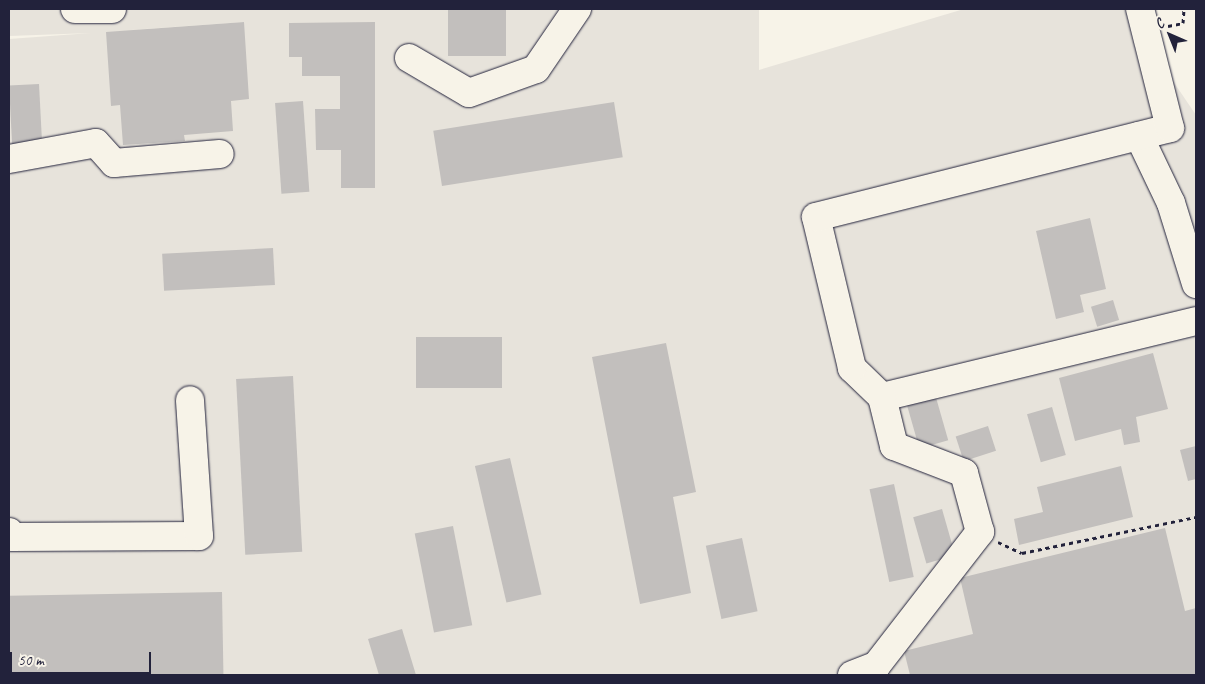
<!DOCTYPE html>
<meta charset="utf-8">
<style>
body{margin:0}
#map{position:relative;width:1205px;height:684px;overflow:hidden;background:#f7f3e8;font-family:Caveat,sans-serif}
div>[style]{position:absolute}
.built>*{inset:0;background:#e7e3db}
.building>*{inset:0;background:#c2bfbd;transform-origin:0 0}
.path>*{height:3px;margin-top:-1.5px;transform-origin:0;background:repeating-linear-gradient(90deg,#22223b 0 4px,transparent 0 8px)}
.roads{filter:drop-shadow(0 0 1px #22223b) drop-shadow(0 0 1px #22223b)}
.minor>*{height:28px;margin:-14px;padding:0 14px;transform-origin:14px;border-radius:14px;background:#f7f3e8}
span{translate:-50% -50%;white-space:nowrap;text-align:center;line-height:1.15;-webkit-text-stroke:5px #f7f3e8;paint-order:stroke}
.frame{position:absolute;inset:0;border:10px solid #22223b;pointer-events:none}
.north{position:absolute;left:1145px;top:10px;width:50px;height:50px;-webkit-text-stroke:4px #f7f3e8;paint-order:stroke;rotate:316deg;font-size:14px;font-weight:700;line-height:20px;text-align:center;color:#22223b}
.north::after{content:'';display:block;margin:auto;width:18px;height:22px;background:#22223b;clip-path:polygon(50% 0,100% 100%,50% 72%,0 100%)}
.scale{position:absolute;left:10px;top:652px;width:141px;height:22px;box-sizing:border-box;border:2px solid #22223b;border-top:0;padding-left:6px;font-size:15px;line-height:18px;white-space:nowrap;color:#22223b;-webkit-text-stroke:4px #f7f3e8;paint-order:stroke}
</style>
<div id="map">
<div class="built">
<i style="clip-path:polygon(evenodd,9px 9px,759px 9px,759px 70px,964px 9px,1124px 9px,1196px 115px,1196px 675px,9px 675px,9px 39px,91px 33px,9px 36px,9px 9px,244px 22px,244px 26px,131px 30px,244px 22px)"></i>
</div>
<div class="building">
<i style="left:448px;top:9px;width:58px;height:47px"></i>
<i style="clip-path:polygon(244px 22px,249px 99px,231px 101px,233px 131px,184px 135px,185px 141px,123px 145px,120px 105px,111px 106px,106px 32px)"></i>
<i style="clip-path:polygon(375px 22px,375px 188px,341px 188px,341px 150px,316px 150px,315px 109px,340px 109px,340px 76px,302px 76px,302px 57px,289px 57px,289px 23px)"></i>
<i style="left:39px;top:84px;width:62px;height:30px;rotate:87deg"></i>
<i style="left:303px;top:101px;width:91px;height:28px;rotate:86deg"></i>
<i style="left:614px;top:102px;width:56px;height:183px;rotate:81deg"></i>
<i style="clip-path:polygon(1090px 218px,1106px 289px,1080px 295px,1084px 312px,1056px 319px,1036px 231px)"></i>
<i style="left:273px;top:248px;width:37px;height:111px;rotate:87deg"></i>
<i style="left:1113px;top:300px;width:21px;height:23px;rotate:73deg"></i>
<i style="left:416px;top:337px;width:86px;height:51px"></i>
<i style="clip-path:polygon(666px 343px,696px 492px,673px 497px,691px 593px,640px 604px,592px 357px)"></i>
<i style="clip-path:polygon(1153px 353px,1168px 409px,1136px 417px,1140px 442px,1124px 445px,1121px 429px,1075px 441px,1059px 378px)"></i>
<i style="left:293px;top:376px;width:176px;height:57px;rotate:87deg"></i>
<i style="left:935px;top:394px;width:48px;height:30px;rotate:74deg"></i>
<i style="left:1052px;top:407px;width:50px;height:26px;rotate:74deg"></i>
<i style="left:988px;top:426px;width:26px;height:34px;rotate:72deg"></i>
<i style="clip-path:polygon(1196px 446px,1196px 479px,1188px 481px,1180px 450px)"></i>
<i style="left:510px;top:458px;width:140px;height:36px;rotate:77deg"></i>
<i style="clip-path:polygon(1121px 466px,1133px 517px,1019px 545px,1014px 519px,1043px 512px,1037px 487px)"></i>
<i style="left:894px;top:484px;width:95px;height:25px;rotate:78deg"></i>
<i style="left:942px;top:509px;width:48px;height:30px;rotate:74deg"></i>
<i style="left:453px;top:526px;width:101px;height:39px;rotate:79deg"></i>
<i style="clip-path:polygon(1165px 528px,1185px 611px,1196px 608px,1196px 675px,910px 675px,904px 651px,973px 634px,960px 578px)"></i>
<i style="left:742px;top:538px;width:75px;height:37px;rotate:78deg"></i>
<i style="left:222px;top:592px;width:83px;height:213px;rotate:89deg"></i>
<i style="clip-path:polygon(402px 629px,416px 675px,379px 675px,368px 639px)"></i>
</div>
<div class="path">
<i style="left:1168px;top:26px;width:15px;rotate:-11deg"></i>
<i style="left:1183px;top:23px;width:14px;rotate:-86deg"></i>
<i style="left:998px;top:542px;width:26px;rotate:25deg"></i>
<i style="left:1022px;top:553px;width:178px;rotate:-11.7deg"></i>
</div>
<div class="roads">
<div class="minor">
<i style="left:75px;top:9px;width:37px"></i>
<i style="left:409px;top:58px;width:69px;rotate:30.3deg"></i>
<i style="left:469px;top:93px;width:71px;rotate:-19.7deg"></i>
<i style="left:536px;top:69px;width:73px;rotate:-55.7deg"></i>
<i style="left:1139px;top:136px;width:74px;rotate:64.5deg"></i>
<i style="left:1171px;top:203px;width:85px;rotate:72.8deg"></i>
<i style="left:9px;top:159px;width:88px;rotate:-10.4deg"></i>
<i style="left:96px;top:143px;width:27px;rotate:48deg"></i>
<i style="left:114px;top:163px;width:106px;rotate:-4.9deg"></i>
<i style="left:882px;top:397px;width:323px;rotate:-13.6deg"></i>
<i style="left:9px;top:532px;width:5px;rotate:68deg"></i>
<i style="left:11px;top:537px;width:188px;rotate:-0.3deg"></i>
<i style="left:199px;top:536px;width:136px;rotate:-93.8deg"></i>
<i style="left:852px;top:675px;width:26px;rotate:-21deg"></i>
<i style="left:876px;top:666px;width:170px;rotate:-52.2deg"></i>
<i style="left:980px;top:532px;width:61px;rotate:-105.2deg"></i>
<i style="left:964px;top:473px;width:75px;rotate:-158.9deg"></i>
<i style="left:894px;top:446px;width:50px;rotate:-103.8deg"></i>
<i style="left:882px;top:397px;width:42px;rotate:-136deg"></i>
<i style="left:852px;top:368px;width:155px;rotate:-103.4deg"></i>
<i style="left:816px;top:217px;width:365px;rotate:-14.1deg"></i>
<i style="left:1170px;top:128px;width:123px;rotate:-104.1deg"></i>
</div>
</div>
<div class="frame"></div>
<div class="north">С</div>
<div class="scale">50 m</div>
</div>
